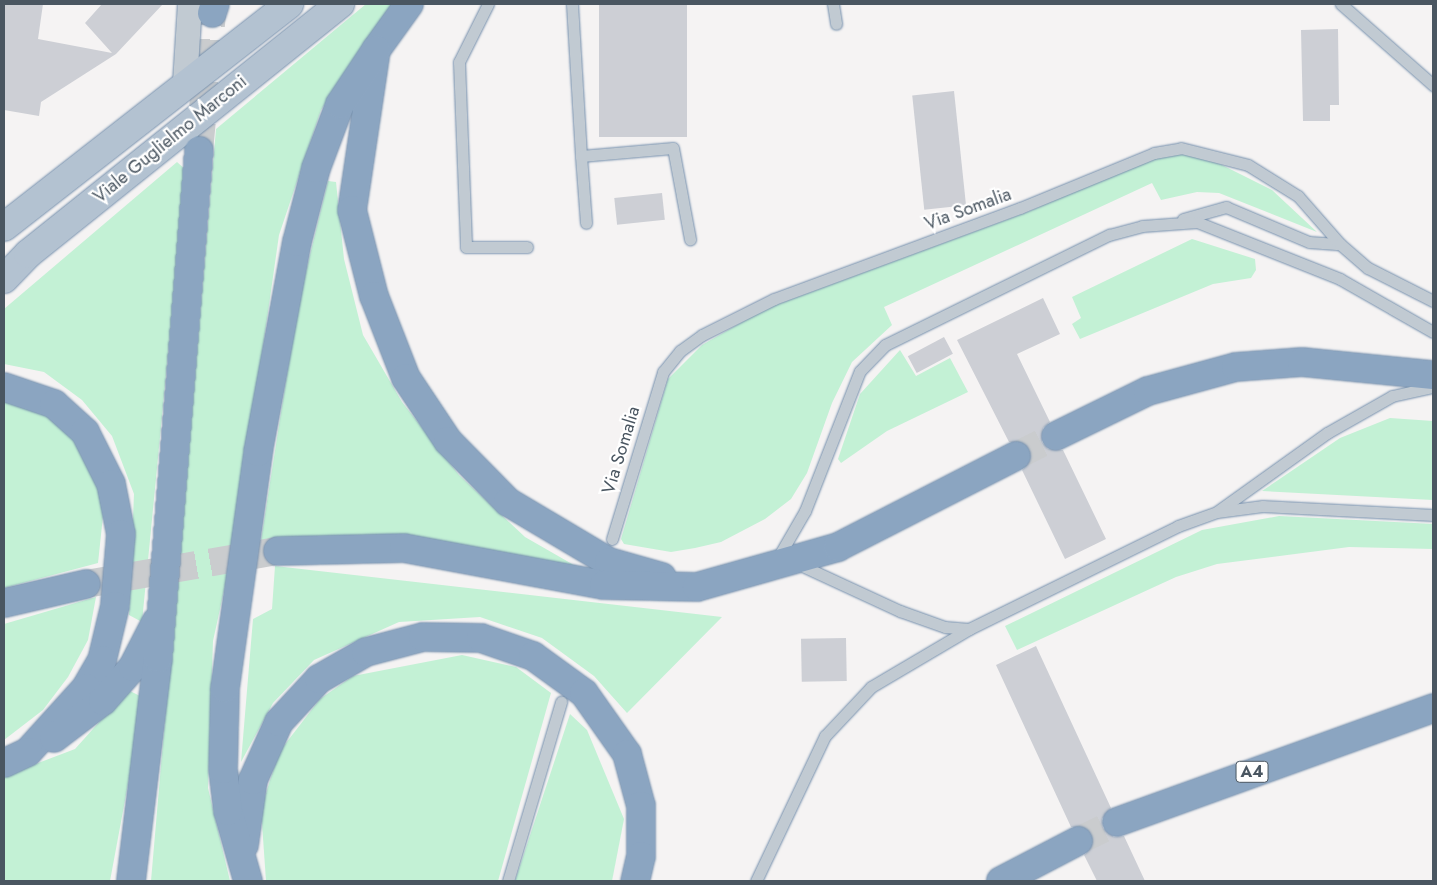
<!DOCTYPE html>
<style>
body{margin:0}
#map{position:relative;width:1437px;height:885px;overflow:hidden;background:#f5f3f3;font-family:Jost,sans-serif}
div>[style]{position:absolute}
.green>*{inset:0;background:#c3f1d5}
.building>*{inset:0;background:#cdcfd5;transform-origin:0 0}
.motorway-tunnel>*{height:28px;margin-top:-14px;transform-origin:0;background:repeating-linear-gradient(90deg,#caccce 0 28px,transparent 0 42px)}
.roads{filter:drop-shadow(0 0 1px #7690ad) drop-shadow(0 0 1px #7690ad)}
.service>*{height:11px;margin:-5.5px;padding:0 5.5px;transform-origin:5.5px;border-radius:5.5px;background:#c1cad2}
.minor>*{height:24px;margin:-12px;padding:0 12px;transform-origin:12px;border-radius:12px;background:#c1cad2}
.primary>*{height:28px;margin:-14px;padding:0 14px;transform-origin:14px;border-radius:14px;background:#b3c2d1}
.motorway>*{height:28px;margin:-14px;padding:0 14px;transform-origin:14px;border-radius:14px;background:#8ba5c1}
span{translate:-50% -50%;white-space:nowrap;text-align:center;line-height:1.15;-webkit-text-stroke:4.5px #fff;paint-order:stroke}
.shield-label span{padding:1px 4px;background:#fff;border:1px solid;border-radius:4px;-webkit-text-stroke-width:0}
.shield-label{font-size:16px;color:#4a5661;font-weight:700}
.street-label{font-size:18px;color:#4a5661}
.frame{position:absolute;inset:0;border:5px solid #4a5661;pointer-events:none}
</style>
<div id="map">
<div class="green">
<i style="clip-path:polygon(366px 4px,393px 4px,321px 110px,279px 235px,236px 536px,213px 641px,208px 788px,230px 881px,151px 881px,216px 129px)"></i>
<i style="clip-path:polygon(1178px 151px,1196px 152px,1272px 190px,1317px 232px,1219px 193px,1197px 192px,1161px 200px,1152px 183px,884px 307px,892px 325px,852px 362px,832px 403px,807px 473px,791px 499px,765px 519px,721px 542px,695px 548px,671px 552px,624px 544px,621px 539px,668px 379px,702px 345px,765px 309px,1030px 211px,1142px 161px)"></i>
<i style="clip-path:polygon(177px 162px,186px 170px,142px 622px,129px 615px,134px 494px,112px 436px,82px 400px,44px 372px,4px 364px,4px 309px)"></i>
<i style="clip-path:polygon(328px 181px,336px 182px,344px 259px,363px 335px,402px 402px,459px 475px,525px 537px,586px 572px,261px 540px,298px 304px)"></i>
<i style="clip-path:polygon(1192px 239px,1255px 259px,1256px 270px,1251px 278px,1213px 284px,1080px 339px,1072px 324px,1081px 318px,1072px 297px)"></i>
<i style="clip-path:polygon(900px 350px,916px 376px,950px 358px,968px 392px,887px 431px,841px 463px,838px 459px,860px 394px)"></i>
<i style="clip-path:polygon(4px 400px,44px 414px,87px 444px,100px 482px,103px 516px,98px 563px,4px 588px)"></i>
<i style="clip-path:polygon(1390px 418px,1433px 421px,1433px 500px,1262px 491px,1340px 438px)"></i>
<i style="clip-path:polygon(1279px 516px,1433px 524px,1433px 549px,1349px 547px,1217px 564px,1176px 577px,1017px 650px,1005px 626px,1202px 530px)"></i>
<i style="clip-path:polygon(275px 566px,722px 617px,627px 713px,594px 676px,542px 638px,480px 617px,399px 622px,314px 660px,273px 703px,241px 762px,253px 619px,272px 609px)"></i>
<i style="clip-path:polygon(96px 597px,88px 640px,68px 677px,43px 710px,4px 740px,4px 624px)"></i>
<i style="clip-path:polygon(462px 655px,516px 667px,551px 693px,498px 881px,266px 881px,261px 809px,279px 752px,320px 699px,353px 676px)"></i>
<i style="clip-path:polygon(128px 690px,144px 698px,110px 881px,4px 881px,4px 776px,75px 749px)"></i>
<i style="clip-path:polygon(570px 714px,587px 730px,624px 819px,612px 881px,515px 881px)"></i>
</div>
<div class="building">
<i style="clip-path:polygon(4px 4px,43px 4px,38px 39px,112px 53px,85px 23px,102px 4px,163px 4px,116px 54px,41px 102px,39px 116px,4px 110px)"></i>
<i style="left:599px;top:4px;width:88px;height:133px"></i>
<i style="clip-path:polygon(1338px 29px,1339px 105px,1330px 105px,1330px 121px,1303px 121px,1301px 30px)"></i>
<i style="left:954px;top:91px;width:115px;height:42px;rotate:84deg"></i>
<i style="left:662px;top:193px;width:27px;height:48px;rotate:84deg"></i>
<i style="clip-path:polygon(1043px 298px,1060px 334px,1017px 354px,1050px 422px,1043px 428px,1042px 442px,1048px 449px,1063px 450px,1106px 539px,1065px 559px,1022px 470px,1029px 464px,1030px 449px,1024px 443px,1009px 442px,957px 340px)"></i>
<i style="left:944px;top:337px;width:19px;height:41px;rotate:62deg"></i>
<i style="left:846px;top:638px;width:43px;height:45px;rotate:89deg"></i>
<i style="clip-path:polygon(1036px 646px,1111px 808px,1102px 819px,1103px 828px,1114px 837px,1124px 836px,1145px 881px,1097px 881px,1084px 855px,1091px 849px,1092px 834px,1086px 828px,1071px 827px,996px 665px)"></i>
</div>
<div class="motorway-tunnel">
<i style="left:199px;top:151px;width:139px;rotate:-84.6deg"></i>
<i style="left:1016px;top:456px;width:45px;rotate:-26.6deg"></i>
<i style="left:86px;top:584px;width:195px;rotate:-9.8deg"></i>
<i style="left:1078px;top:841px;width:43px;rotate:-26deg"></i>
</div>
<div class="roads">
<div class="service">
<i style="left:488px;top:4px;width:65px;rotate:116.6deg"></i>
<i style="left:459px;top:62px;width:185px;rotate:87.8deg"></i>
<i style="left:466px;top:247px;width:61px"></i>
<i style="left:572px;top:4px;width:152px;rotate:86.6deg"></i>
<i style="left:581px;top:156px;width:92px;rotate:-5deg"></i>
<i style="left:673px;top:148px;width:93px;rotate:79.4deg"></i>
<i style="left:833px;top:4px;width:20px;rotate:81deg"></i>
<i style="left:1341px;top:4px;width:123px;rotate:41.4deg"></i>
<i style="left:581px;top:156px;width:67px;rotate:85.7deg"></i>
<i style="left:1183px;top:219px;width:45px;rotate:-15.6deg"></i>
<i style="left:1226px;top:207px;width:90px;rotate:22.9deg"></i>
<i style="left:1309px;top:242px;width:31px;rotate:4deg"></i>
<i style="left:1218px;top:511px;width:134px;rotate:-35.6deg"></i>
<i style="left:1327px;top:433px;width:75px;rotate:-29.6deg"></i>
<i style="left:1392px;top:396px;width:42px;rotate:-12.4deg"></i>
<i style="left:612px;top:539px;width:175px;rotate:-73deg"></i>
<i style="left:663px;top:372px;width:27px;rotate:-51deg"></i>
<i style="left:680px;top:351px;width:27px;rotate:-36deg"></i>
<i style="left:702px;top:335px;width:80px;rotate:-26.6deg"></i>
<i style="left:774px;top:299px;width:262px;rotate:-20.3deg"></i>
<i style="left:1020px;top:208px;width:145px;rotate:-22.3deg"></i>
<i style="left:1154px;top:153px;width:27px;rotate:-10deg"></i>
<i style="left:1181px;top:148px;width:69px;rotate:14.2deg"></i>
<i style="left:1248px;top:165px;width:59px;rotate:31.8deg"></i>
<i style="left:1298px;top:196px;width:64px;rotate:48.8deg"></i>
<i style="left:1340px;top:244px;width:37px;rotate:41deg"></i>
<i style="left:1368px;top:268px;width:73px;rotate:26.9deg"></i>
<i style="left:776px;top:561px;width:58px;rotate:-59.9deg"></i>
<i style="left:805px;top:511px;width:150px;rotate:-68.6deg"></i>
<i style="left:860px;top:371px;width:36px;rotate:-46deg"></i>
<i style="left:885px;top:345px;width:250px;rotate:-26.2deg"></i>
<i style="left:1109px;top:235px;width:34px;rotate:-15deg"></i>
<i style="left:1142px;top:226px;width:55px;rotate:-4.2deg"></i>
<i style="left:1197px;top:222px;width:154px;rotate:21.7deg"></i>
<i style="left:1340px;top:279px;width:107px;rotate:29.7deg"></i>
<i style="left:796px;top:563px;width:115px;rotate:24.8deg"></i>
<i style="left:900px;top:611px;width:48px;rotate:19.6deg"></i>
<i style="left:945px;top:627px;width:24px;rotate:5deg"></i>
<i style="left:508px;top:881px;width:187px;rotate:-73.5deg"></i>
<i style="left:756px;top:881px;width:161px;rotate:-64.6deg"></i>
<i style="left:825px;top:736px;width:67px;rotate:-46.8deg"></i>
<i style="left:871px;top:687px;width:114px;rotate:-30.6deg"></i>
<i style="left:969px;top:629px;width:233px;rotate:-26.2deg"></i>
<i style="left:1178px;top:526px;width:41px;rotate:-19.7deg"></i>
<i style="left:1217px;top:512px;width:46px;rotate:-7.4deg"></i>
<i style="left:1263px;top:506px;width:170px;rotate:3deg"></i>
</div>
<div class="minor">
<i style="left:185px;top:83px;width:79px;rotate:-86.4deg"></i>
</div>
<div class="primary">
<i style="left:4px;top:227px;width:362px;rotate:-38deg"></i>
<i style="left:4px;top:279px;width:35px;rotate:-46deg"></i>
<i style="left:28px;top:254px;width:400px;rotate:-38.7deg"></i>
</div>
<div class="motorway">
<i style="left:409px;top:4px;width:57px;rotate:125.7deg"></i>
<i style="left:376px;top:50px;width:162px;rotate:98.5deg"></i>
<i style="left:352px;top:210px;width:89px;rotate:75.7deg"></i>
<i style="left:374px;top:296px;width:88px;rotate:68.7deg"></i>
<i style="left:406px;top:378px;width:76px;rotate:56.3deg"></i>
<i style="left:448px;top:441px;width:86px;rotate:45.5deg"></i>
<i style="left:508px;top:502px;width:117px;rotate:30.7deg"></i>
<i style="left:609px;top:562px;width:55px;rotate:15.8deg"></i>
<i style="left:212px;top:13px;width:9px;rotate:-72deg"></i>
<i style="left:4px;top:387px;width:53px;rotate:18.8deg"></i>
<i style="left:54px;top:404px;width:42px;rotate:42.1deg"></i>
<i style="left:85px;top:432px;width:58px;rotate:63.4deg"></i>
<i style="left:111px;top:484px;width:51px;rotate:78.7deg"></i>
<i style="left:121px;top:534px;width:72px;rotate:94.8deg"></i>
<i style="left:115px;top:606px;width:56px;rotate:103.5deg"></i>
<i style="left:102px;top:660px;width:32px;rotate:120deg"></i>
<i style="left:86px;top:688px;width:86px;rotate:132.2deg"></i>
<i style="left:28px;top:752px;width:26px;rotate:155deg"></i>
<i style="left:1056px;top:436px;width:102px;rotate:-26.1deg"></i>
<i style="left:1148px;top:391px;width:91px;rotate:-15.3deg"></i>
<i style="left:1236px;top:367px;width:66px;rotate:-4.3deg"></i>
<i style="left:1302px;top:362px;width:132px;rotate:5.7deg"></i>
<i style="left:278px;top:551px;width:126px;rotate:-1.4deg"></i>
<i style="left:404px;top:548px;width:203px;rotate:10.5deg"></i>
<i style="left:604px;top:585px;width:93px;rotate:1.2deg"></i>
<i style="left:697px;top:587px;width:147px;rotate:-15.8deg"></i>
<i style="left:838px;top:547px;width:200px;rotate:-27.1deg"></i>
<i style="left:4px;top:603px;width:84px;rotate:-13deg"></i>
<i style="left:54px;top:738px;width:61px;rotate:-37.1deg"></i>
<i style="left:103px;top:701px;width:45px;rotate:-48.6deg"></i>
<i style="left:133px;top:667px;width:51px;rotate:-62.9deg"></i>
<i style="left:1117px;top:822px;width:336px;rotate:-19.8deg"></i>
<i style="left:244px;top:845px;width:66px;rotate:-82.1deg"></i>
<i style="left:253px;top:780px;width:64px;rotate:-65.9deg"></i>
<i style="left:279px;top:722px;width:59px;rotate:-47.1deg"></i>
<i style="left:319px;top:679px;width:54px;rotate:-29.9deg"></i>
<i style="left:366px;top:652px;width:59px;rotate:-14.7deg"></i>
<i style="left:423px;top:637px;width:58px;rotate:1deg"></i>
<i style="left:481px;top:638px;width:55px;rotate:19.1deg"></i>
<i style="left:533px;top:656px;width:63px;rotate:36deg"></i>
<i style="left:584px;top:693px;width:75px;rotate:54.8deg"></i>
<i style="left:627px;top:754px;width:54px;rotate:74.9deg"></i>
<i style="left:641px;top:806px;width:50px;rotate:90deg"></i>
<i style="left:641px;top:856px;width:26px;rotate:103deg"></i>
<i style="left:131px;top:881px;width:225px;rotate:-83.1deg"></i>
<i style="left:158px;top:658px;width:509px;rotate:-85.38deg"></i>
<i style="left:248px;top:881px;width:73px;rotate:-105.9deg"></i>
<i style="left:228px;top:811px;width:42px;rotate:-96.8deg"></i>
<i style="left:223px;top:769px;width:81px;rotate:-88.6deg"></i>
<i style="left:225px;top:688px;width:238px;rotate:-82deg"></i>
<i style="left:258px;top:452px;width:214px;rotate:-79.5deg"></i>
<i style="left:297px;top:242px;width:76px;rotate:-75.6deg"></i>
<i style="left:316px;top:168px;width:68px;rotate:-69.4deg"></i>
<i style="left:340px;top:104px;width:65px;rotate:-56.3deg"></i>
<i style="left:1001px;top:881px;width:87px;rotate:-27.5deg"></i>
</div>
</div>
<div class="shield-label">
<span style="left:1252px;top:772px">A4</span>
</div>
<div class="street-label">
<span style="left:170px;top:139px;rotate:-39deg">Viale Guglielmo Marconi</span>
<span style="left:968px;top:209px;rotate:-20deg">Via Somalia</span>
<span style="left:621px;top:450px;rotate:-73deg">Via Somalia</span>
</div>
<div class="frame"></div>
</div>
